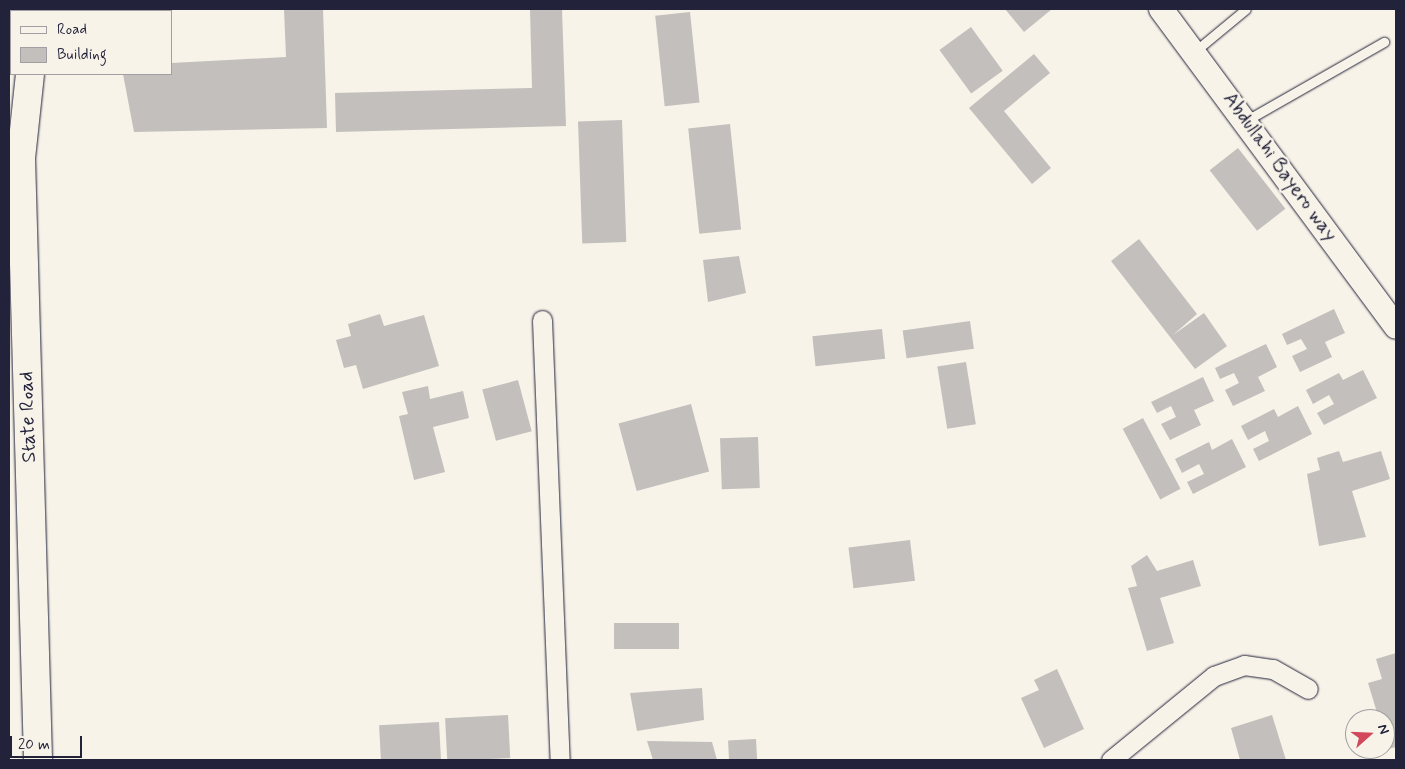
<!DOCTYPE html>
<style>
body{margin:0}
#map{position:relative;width:1405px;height:769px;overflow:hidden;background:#f7f3e8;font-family:Mynerve,sans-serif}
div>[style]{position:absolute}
.building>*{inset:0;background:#c2bfbd;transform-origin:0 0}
.roads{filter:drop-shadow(0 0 1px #22223b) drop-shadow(0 0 1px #22223b)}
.service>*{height:9px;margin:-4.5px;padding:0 4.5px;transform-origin:4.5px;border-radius:4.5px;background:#f7f3e8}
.minor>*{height:19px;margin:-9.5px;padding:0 9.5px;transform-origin:9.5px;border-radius:9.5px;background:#f7f3e8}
.tertiary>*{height:24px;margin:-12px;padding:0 12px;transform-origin:12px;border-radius:12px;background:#f7f3e8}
.primary>*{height:28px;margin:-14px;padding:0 14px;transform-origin:14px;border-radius:14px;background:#f7f3e8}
span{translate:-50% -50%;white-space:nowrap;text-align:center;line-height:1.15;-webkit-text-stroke:5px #f7f3e8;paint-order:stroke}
.street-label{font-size:20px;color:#22223b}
.frame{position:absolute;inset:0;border:10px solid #22223b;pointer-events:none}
.legend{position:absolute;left:10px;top:10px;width:162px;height:65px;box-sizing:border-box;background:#f7f3e8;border:1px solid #a29fa3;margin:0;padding:6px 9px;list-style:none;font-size:15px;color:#22223b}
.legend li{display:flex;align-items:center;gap:10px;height:25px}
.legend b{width:25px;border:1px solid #a29fa3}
.north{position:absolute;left:1345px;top:709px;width:50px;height:50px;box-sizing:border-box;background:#f7f3e8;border:1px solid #a29fa3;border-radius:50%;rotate:70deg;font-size:14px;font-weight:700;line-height:20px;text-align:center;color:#22223b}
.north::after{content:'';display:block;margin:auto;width:18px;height:22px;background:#d1495b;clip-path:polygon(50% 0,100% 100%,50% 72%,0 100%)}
.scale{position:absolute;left:10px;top:736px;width:72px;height:22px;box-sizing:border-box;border:2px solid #22223b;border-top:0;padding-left:6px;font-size:15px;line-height:18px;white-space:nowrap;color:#22223b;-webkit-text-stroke:4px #f7f3e8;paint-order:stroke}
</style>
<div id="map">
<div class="building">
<i style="left:110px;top:9px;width:41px;height:2px"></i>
<i style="clip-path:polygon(284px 9px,323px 9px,327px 128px,134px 132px,123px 74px,171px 74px,171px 63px,286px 57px)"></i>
<i style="clip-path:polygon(530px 9px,562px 9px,566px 126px,336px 132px,335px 93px,532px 88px)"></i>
<i style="clip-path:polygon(1005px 9px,1052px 9px,1024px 32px)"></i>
<i style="left:690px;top:12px;width:91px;height:35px;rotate:84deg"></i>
<i style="left:971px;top:27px;width:54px;height:39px;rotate:54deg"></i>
<i style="clip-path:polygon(1034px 54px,1050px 73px,1004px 111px,1051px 168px,1032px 184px,969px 108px)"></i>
<i style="left:622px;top:120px;width:122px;height:44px;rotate:88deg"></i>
<i style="left:730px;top:124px;width:106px;height:42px;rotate:84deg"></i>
<i style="left:1238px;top:148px;width:77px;height:36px;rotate:52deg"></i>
<i style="clip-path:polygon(1139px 239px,1197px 314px,1173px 335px,1204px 313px,1227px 346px,1195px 369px,1111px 261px)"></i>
<i style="clip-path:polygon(739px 256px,746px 293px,708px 302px,703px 260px)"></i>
<i style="clip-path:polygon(1334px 309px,1345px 333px,1325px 342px,1332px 357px,1300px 372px,1292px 356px,1307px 349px,1301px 339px,1287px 345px,1282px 334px)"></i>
<i style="clip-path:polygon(380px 314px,384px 326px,424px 315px,439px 366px,363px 389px,356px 365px,344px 368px,336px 340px,351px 336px,348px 324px)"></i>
<i style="left:970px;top:321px;width:28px;height:68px;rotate:82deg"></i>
<i style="left:882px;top:329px;width:30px;height:70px;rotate:84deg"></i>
<i style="clip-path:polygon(1266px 344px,1277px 367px,1258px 377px,1265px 391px,1233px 406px,1225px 390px,1239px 383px,1234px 373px,1220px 379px,1215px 368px)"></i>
<i style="left:966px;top:362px;width:63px;height:29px;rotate:81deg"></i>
<i style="clip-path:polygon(1363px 370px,1377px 398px,1324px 425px,1317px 413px,1334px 404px,1329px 395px,1313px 404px,1306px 390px,1339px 373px,1343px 380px)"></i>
<i style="clip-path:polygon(1203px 377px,1214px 401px,1194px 410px,1201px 425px,1170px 440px,1161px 424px,1176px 417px,1171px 406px,1157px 413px,1151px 402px)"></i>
<i style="left:518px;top:380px;width:53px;height:37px;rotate:75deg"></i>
<i style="clip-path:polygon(428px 386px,430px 399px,463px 391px,469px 418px,433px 427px,445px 472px,414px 480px,399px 416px,408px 414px,402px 392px)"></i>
<i style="left:691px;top:404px;width:70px;height:75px;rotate:75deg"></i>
<i style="clip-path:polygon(1298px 406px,1312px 434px,1259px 461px,1253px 449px,1269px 441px,1265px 431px,1248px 440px,1241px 426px,1274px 409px,1278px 417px)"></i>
<i style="left:1143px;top:418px;width:80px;height:23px;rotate:62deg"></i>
<i style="left:758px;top:437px;width:51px;height:38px;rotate:88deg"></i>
<i style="clip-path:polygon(1232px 439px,1246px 467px,1193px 494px,1187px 482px,1204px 474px,1199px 464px,1182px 473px,1175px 459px,1209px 442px,1212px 450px)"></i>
<i style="clip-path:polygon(1339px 451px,1343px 462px,1381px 451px,1390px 479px,1352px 491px,1366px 537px,1319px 546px,1307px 474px,1320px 470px,1317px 458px)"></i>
<i style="left:910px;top:540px;width:41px;height:62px;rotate:83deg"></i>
<i style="clip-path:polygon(1147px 555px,1157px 571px,1193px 560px,1201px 586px,1160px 598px,1174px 643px,1147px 651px,1128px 588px,1137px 586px,1131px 566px)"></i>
<i style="left:614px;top:623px;width:65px;height:26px"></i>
<i style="clip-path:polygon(1396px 653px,1396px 747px,1388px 749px,1385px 719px,1379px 719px,1368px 683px,1382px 679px,1376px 659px)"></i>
<i style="clip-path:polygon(1057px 669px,1084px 729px,1044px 748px,1021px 698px,1039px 690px,1034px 680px)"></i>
<i style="clip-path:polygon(702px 688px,704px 720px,637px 731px,630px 693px)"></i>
<i style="left:508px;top:715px;width:43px;height:63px;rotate:87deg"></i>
<i style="clip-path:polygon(1272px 715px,1286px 760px,1240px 760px,1231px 728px)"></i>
<i style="left:439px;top:722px;width:38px;height:60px;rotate:87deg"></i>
<i style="left:756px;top:739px;width:21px;height:28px;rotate:87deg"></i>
<i style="clip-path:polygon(647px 741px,712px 742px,717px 760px,653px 760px)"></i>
</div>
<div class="roads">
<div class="service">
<i style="left:1194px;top:52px;width:67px;rotate:-39.6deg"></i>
<i style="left:1247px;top:120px;width:158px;rotate:-29.7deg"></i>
</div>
<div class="minor">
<i style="left:542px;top:320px;width:440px;rotate:87.7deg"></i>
<i style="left:1111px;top:760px;width:133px;rotate:-39.2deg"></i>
<i style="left:1214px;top:676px;width:32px;rotate:-20deg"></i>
<i style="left:1244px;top:665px;width:29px;rotate:8deg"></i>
<i style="left:1273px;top:669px;width:40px;rotate:29.7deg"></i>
</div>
<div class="tertiary">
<i style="left:1161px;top:9px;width:395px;rotate:53.5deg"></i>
</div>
<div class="primary">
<i style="left:29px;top:9px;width:2px;rotate:90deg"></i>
<i style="left:9px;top:21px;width:29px;rotate:86deg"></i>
<i style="left:30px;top:74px;width:84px;rotate:96.1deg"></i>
<i style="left:21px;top:158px;width:602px;rotate:88.38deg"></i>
</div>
</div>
<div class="street-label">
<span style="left:1280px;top:167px;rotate:54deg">Abdullahi Bayero way</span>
<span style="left:28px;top:417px;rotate:-92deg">State Road</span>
</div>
<div class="frame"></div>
<ul class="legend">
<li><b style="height:6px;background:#f7f3e8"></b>Road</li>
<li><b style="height:14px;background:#c2bfbd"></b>Building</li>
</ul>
<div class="north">N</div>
<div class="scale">20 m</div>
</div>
